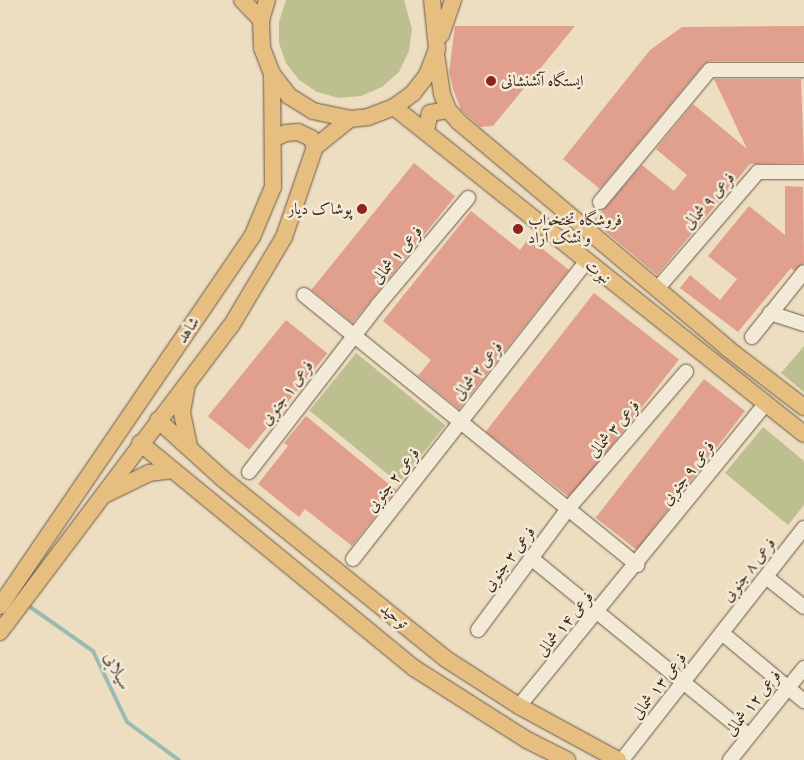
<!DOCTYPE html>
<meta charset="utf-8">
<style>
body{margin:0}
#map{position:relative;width:804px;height:760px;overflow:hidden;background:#edddc1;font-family:"EB Garamond",Amiri,serif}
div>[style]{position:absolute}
.green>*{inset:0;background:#bdbf90;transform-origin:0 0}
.stream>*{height:4px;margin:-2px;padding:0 2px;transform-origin:2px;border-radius:2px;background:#99bbb4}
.building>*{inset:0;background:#e19f8d;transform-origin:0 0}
.roads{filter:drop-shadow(0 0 1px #685844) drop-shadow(0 0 1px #685844)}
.minor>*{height:14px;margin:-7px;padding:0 7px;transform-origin:7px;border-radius:7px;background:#f3e9d7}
.major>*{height:16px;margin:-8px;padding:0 8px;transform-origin:8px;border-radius:8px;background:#e6be80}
.dots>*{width:14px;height:14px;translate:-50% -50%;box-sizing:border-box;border:2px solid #f3e9d7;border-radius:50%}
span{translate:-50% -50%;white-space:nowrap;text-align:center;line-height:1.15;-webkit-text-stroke:5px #f3e9d7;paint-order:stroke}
.poi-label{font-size:16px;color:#3c2b1a}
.left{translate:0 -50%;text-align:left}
.right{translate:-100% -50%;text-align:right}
.street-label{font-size:16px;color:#3c2b1a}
.water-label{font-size:18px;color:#534f40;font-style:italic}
</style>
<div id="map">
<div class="green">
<i style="clip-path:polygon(286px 0,404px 0,412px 29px,409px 51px,399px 72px,382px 87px,361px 96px,339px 98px,317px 92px,299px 80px,286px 63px,279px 43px,279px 22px)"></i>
<i style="clip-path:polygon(804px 346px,804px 392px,781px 373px)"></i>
<i style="left:356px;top:353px;width:115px;height:74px;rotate:39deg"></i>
<i style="clip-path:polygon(763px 427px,804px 461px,804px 505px,788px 525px,725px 473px)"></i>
</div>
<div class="stream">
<i style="left:26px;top:604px;width:82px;rotate:35deg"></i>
<i style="left:93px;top:651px;width:79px;rotate:64.4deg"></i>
<i style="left:127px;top:722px;width:64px;rotate:36.2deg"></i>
</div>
<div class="building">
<i style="clip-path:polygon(455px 26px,575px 26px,493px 126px,480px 127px,461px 110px,453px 89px,449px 72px)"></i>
<i style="clip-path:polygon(804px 26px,804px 61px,710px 61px,704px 64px,600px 189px,563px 159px,650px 50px,682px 27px)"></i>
<i style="clip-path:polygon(714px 79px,801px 79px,804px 163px,750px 164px,657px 275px,593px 221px,642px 165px,674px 191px,687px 175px,656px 149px,693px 104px,747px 149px)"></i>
<i style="left:414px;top:163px;width:53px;height:163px;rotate:39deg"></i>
<i style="clip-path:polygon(785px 186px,803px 187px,804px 263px,794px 271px,791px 268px,738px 332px,680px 288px,690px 275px,720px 300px,737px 279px,708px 256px,749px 206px,785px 235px)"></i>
<i style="clip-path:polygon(471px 211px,520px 250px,529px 238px,569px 270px,459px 409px,418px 376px,431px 360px,383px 321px)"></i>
<i style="left:594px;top:293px;width:108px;height:176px;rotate:38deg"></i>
<i style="left:286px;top:320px;width:53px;height:124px;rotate:39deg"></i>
<i style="left:704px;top:379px;width:52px;height:176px;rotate:38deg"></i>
<i style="clip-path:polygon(306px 416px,396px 490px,352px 546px,305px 509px,299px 517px,258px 484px,288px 446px,284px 443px)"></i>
</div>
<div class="roads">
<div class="minor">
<i style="left:600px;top:202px;width:172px;rotate:-50.2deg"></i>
<i style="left:710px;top:70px;width:94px"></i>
<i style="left:657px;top:289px;width:155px;rotate:-49.2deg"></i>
<i style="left:758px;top:172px;width:46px"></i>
<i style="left:304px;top:295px;width:429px;rotate:39deg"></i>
<i style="left:770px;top:313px;width:36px;rotate:18deg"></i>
<i style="left:752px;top:337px;width:83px;rotate:-51.3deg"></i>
<i style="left:249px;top:472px;width:211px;rotate:-52.3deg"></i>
<i style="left:378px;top:305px;width:140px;rotate:-49.9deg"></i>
<i style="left:531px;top:558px;width:281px;rotate:39.2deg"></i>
<i style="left:353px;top:559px;width:377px;rotate:-51.9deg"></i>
<i style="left:766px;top:577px;width:48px;rotate:38.3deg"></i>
<i style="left:478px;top:630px;width:151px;rotate:-53.4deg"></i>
<i style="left:568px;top:509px;width:181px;rotate:-49.3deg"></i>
<i style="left:722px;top:633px;width:107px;rotate:39.7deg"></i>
<i style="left:519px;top:706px;width:390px;rotate:-50.8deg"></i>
<i style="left:622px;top:760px;width:295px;rotate:-51.9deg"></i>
<i style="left:730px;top:760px;width:118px;rotate:-51.2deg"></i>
</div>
<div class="major">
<i style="left:242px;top:0;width:28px;rotate:46deg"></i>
<i style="left:267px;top:0;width:21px;rotate:107deg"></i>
<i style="left:261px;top:20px;width:28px;rotate:88deg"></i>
<i style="left:262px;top:48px;width:28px;rotate:69deg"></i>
<i style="left:272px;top:74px;width:28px;rotate:52deg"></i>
<i style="left:289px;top:96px;width:28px;rotate:32deg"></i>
<i style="left:313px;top:111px;width:38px;rotate:12deg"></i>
<i style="left:350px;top:119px;width:18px;rotate:-6deg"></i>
<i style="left:368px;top:117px;width:28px;rotate:-21deg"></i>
<i style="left:394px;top:107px;width:24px;rotate:-36deg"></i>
<i style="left:413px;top:93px;width:23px;rotate:-52deg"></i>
<i style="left:427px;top:75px;width:28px;rotate:-69deg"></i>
<i style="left:437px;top:49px;width:49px;rotate:-95.8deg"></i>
<i style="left:441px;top:35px;width:37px;rotate:-71deg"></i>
<i style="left:436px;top:54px;width:40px;rotate:81.5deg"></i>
<i style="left:442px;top:94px;width:17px;rotate:69deg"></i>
<i style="left:448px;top:110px;width:16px;rotate:47deg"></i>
<i style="left:459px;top:122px;width:351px;rotate:40.1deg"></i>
<i style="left:727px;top:348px;width:97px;rotate:37.5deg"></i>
<i style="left:394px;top:107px;width:524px;rotate:38.57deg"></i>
<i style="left:426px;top:130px;width:17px;rotate:-77deg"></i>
<i style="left:430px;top:113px;width:18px;rotate:-9deg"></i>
<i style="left:273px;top:139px;width:14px;rotate:-25deg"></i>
<i style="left:286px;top:133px;width:12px;rotate:-5deg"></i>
<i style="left:298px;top:132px;width:14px;rotate:25deg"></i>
<i style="left:311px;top:138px;width:10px;rotate:66deg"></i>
<i style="left:187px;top:384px;width:29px;rotate:100deg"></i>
<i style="left:182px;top:413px;width:34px;rotate:78deg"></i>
<i style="left:158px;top:420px;width:88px;rotate:42.2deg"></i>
<i style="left:223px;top:479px;width:287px;rotate:38.9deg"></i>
<i style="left:446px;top:659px;width:87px;rotate:32.8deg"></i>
<i style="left:519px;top:706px;width:113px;rotate:28.6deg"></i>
<i style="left:140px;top:443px;width:355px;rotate:39.4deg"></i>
<i style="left:414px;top:668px;width:134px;rotate:32.5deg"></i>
<i style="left:527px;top:740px;width:45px;rotate:26.6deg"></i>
<i style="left:106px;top:494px;width:48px;rotate:-26deg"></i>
<i style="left:149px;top:473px;width:24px;rotate:-7deg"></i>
<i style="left:0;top:606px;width:447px;rotate:-55.7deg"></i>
<i style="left:252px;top:237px;width:54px;rotate:-67.2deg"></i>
<i style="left:273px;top:187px;width:113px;rotate:-90.5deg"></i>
<i style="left:0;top:632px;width:383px;rotate:-53deg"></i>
<i style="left:231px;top:326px;width:104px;rotate:-59.2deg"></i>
<i style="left:284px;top:237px;width:95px;rotate:-71deg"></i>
<i style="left:315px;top:147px;width:45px;rotate:-38.7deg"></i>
</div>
</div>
<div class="dots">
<i style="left:491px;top:81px;background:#8f2418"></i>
<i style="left:362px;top:209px;background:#8f2418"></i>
<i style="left:518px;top:229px;background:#8f2418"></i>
</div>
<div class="poi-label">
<span class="left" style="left:501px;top:81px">ایستگاه آتشنشانی</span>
<span class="right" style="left:352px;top:209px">پوشاک دیار</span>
<span class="left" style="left:528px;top:229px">فروشگاه تختخواب<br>و تشک آراد</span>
</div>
<div class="street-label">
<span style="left:709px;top:201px;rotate:-49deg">فرعی ۹ شمالی</span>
<span style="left:397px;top:255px;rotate:-50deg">فرعی ۱ شمالی</span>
<span style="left:598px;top:272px;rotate:39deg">نبوت</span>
<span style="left:188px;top:330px;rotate:-56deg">شاهد</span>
<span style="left:478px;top:371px;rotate:-52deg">فرعی ۲ شمالی</span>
<span style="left:287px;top:393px;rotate:-53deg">فرعی ۱ جنوبی</span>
<span style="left:614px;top:429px;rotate:-49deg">فرعی ۳ شمالی</span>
<span style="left:688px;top:473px;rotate:-52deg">فرعی ۹ جنوبی</span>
<span style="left:393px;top:480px;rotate:-52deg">فرعی ۲ جنوبی</span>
<span style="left:509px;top:559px;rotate:-53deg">فرعی ۳ جنوبی</span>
<span style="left:749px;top:570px;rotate:-52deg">فرعی ۸ جنوبی</span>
<span style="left:394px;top:616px;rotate:39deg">توحید</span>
<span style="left:565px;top:624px;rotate:-50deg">فرعی ۱۴ شمالی</span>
<span style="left:659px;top:686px;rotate:-52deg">فرعی ۱۳ شمالی</span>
<span style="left:753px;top:703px;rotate:-51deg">فرعی ۱۲ شمالی</span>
</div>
<div class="water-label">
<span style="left:118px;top:671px;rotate:64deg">سیلابی</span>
</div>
</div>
